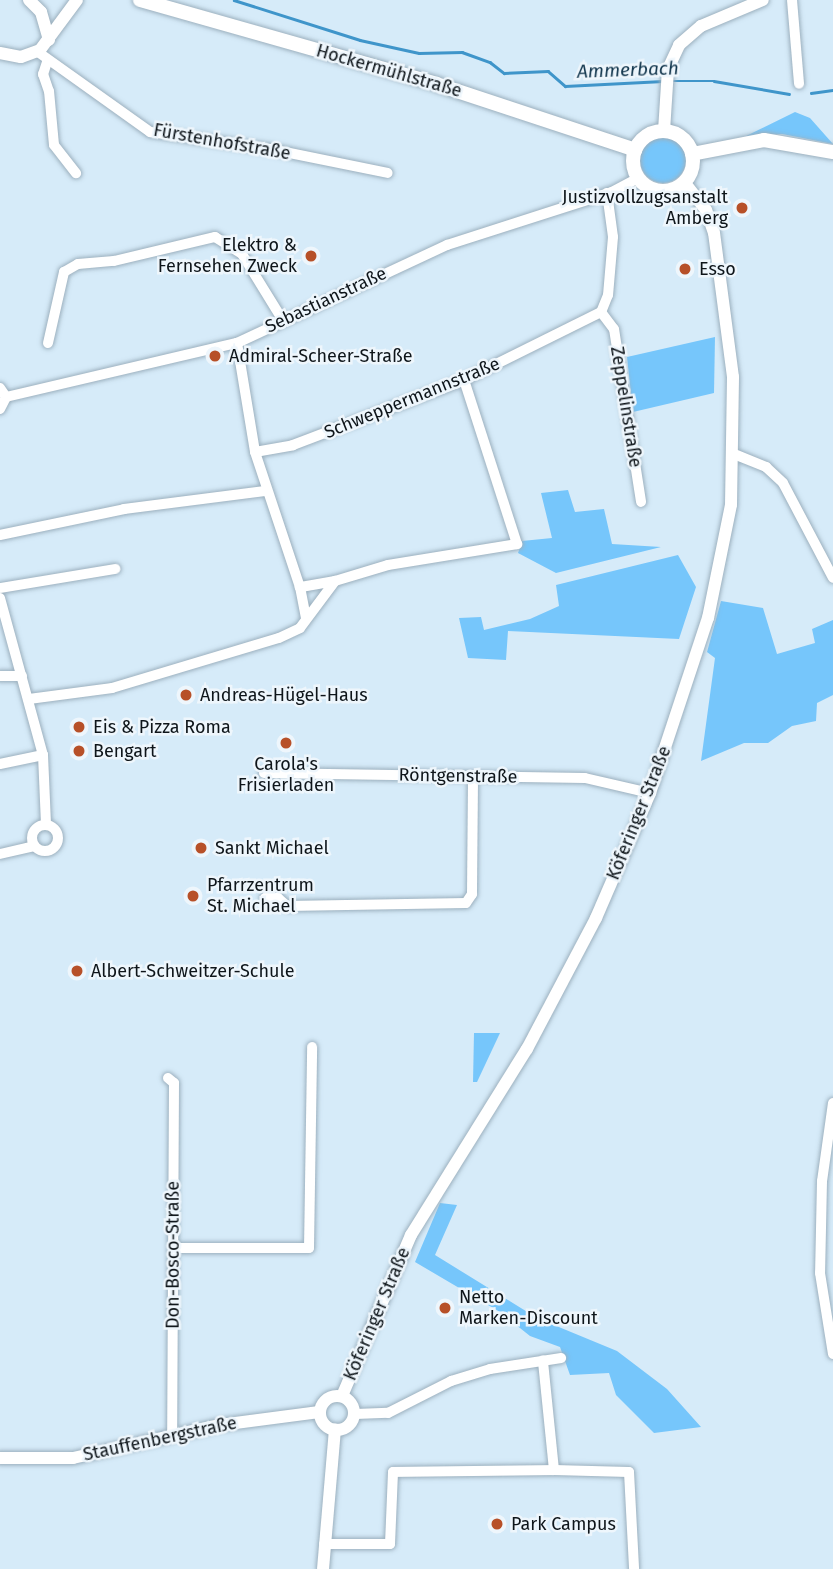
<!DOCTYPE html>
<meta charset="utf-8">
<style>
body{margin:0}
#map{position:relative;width:833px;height:1569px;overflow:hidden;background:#d6ebf9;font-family:"Fira Sans",sans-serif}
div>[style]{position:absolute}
.green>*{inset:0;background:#76c6fb}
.round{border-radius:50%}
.stream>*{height:2.5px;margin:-1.25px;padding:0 1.25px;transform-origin:1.25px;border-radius:1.25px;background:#3f95ca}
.roads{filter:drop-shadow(0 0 2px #9cb0be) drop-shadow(0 0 2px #9cb0be)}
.minor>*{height:10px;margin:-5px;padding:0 5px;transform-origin:5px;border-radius:5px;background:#fff}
.minor>.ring{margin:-5px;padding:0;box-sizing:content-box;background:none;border:10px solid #fff;border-radius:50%}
.tertiary>*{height:12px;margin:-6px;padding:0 6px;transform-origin:6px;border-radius:6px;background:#fff}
.tertiary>.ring{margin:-6px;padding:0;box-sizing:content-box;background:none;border:12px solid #fff;border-radius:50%}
.secondary>*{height:14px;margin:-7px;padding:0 7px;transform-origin:7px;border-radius:7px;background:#fff}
.secondary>.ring{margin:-7px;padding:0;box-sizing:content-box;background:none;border:14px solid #fff;border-radius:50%}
.dots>*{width:19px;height:19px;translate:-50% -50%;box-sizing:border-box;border:4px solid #eef6fc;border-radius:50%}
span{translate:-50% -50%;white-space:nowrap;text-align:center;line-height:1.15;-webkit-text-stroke:5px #eef6fc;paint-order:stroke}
.street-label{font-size:18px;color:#0e151a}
.poi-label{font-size:18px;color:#0e151a}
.right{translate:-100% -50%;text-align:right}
.left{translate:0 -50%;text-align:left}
.water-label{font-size:19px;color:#12364d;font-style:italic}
</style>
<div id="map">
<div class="green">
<i style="clip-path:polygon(795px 112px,810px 118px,833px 144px,782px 134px,746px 136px)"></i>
<i class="round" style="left:640px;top:137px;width:46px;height:46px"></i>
<i style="clip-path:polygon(715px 337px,714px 393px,633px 412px,627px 357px)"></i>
<i style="clip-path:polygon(568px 490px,575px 512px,604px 509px,612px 544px,661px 547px,556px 573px,518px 553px,522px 541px,552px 538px,541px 493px)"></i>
<i style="clip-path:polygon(678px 555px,696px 587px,679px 639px,508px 631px,506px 660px,468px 658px,459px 618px,481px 617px,484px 630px,530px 619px,559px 606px,556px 585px)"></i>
<i style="clip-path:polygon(721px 601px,763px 608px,777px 654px,815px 643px,812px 629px,833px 620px,833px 695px,817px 703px,816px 721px,792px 726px,768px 743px,744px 743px,701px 761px,715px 658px,707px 652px)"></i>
<i style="clip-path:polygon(474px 1033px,500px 1033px,477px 1082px,473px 1082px)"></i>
<i style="clip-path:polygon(440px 1203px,457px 1205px,435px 1255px,537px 1318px,617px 1351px,667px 1389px,701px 1427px,654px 1433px,616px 1395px,609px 1373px,570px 1375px,560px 1347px,530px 1336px,500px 1312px,415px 1262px)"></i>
</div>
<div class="stream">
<i style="left:234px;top:0;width:132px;rotate:17.6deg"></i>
<i style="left:360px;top:40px;width:60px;rotate:12.4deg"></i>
<i style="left:419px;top:53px;width:43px;rotate:-1.3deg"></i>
<i style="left:462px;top:52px;width:30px;rotate:20deg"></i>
<i style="left:490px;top:62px;width:18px;rotate:38deg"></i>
<i style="left:504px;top:73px;width:44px;rotate:-2.6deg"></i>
<i style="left:548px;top:71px;width:23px;rotate:41deg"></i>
<i style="left:565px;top:86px;width:98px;rotate:-2.9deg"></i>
<i style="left:670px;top:81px;width:44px"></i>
<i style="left:714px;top:81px;width:76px;rotate:9.8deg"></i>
<i style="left:811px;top:93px;width:22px;rotate:-8deg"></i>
</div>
<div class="roads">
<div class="minor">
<i style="left:792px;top:0;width:84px;rotate:85.2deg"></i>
<i style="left:38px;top:52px;width:138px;rotate:35.5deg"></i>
<i style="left:150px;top:132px;width:121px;rotate:8.1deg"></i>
<i style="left:270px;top:149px;width:120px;rotate:11.5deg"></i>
<i style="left:47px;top:62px;width:13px;rotate:108deg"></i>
<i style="left:43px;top:74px;width:18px;rotate:71deg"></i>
<i style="left:49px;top:91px;width:54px;rotate:84.7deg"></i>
<i style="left:54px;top:145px;width:36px;rotate:52deg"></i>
<i style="left:607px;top:193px;width:44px;rotate:82.2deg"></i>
<i style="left:613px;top:237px;width:58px;rotate:94.9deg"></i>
<i style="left:608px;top:295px;width:18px;rotate:112deg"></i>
<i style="left:601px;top:312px;width:21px;rotate:53deg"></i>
<i style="left:614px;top:329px;width:175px;rotate:81.1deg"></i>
<i style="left:48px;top:343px;width:73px;rotate:-77.3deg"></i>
<i style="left:64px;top:272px;width:16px;rotate:-30deg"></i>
<i style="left:78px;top:264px;width:36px;rotate:-5deg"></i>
<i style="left:114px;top:261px;width:104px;rotate:-13.4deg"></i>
<i style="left:215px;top:237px;width:32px;rotate:32deg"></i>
<i style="left:242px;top:254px;width:76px;rotate:58.4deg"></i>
<i style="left:237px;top:343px;width:110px;rotate:80.6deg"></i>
<i style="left:255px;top:452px;width:142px;rotate:71.6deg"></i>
<i style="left:0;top:388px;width:11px;rotate:56deg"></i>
<i style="left:6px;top:397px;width:237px;rotate:-13.2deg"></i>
<i style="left:237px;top:343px;width:232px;rotate:-25deg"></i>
<i style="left:447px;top:245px;width:173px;rotate:-17.8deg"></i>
<i style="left:612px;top:192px;width:30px;rotate:-28deg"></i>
<i style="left:0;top:409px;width:13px;rotate:-63deg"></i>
<i style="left:255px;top:452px;width:39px;rotate:-10deg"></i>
<i style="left:293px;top:445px;width:183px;rotate:-20.8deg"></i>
<i style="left:464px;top:380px;width:153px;rotate:-26.4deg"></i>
<i style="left:734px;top:454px;width:35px;rotate:22deg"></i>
<i style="left:766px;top:467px;width:23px;rotate:43deg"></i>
<i style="left:783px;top:483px;width:107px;rotate:62.2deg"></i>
<i style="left:0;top:535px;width:127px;rotate:-11.8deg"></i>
<i style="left:124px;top:509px;width:142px;rotate:-7.3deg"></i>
<i style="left:335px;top:581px;width:55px;rotate:-16.8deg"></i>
<i style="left:388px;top:565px;width:131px;rotate:-9.2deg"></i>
<i style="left:517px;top:544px;width:172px;rotate:-107.9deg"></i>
<i style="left:0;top:588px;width:117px;rotate:-9.4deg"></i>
<i style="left:0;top:598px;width:163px;rotate:74.7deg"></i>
<i style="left:43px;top:755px;width:70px;rotate:87.5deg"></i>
<i style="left:0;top:676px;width:22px"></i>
<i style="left:29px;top:699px;width:84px;rotate:-7.5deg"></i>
<i style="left:112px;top:688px;width:174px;rotate:-16.7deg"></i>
<i style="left:279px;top:638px;width:23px;rotate:-25deg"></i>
<i style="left:300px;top:628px;width:59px;rotate:-53.3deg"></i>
<i style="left:335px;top:581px;width:36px;rotate:170deg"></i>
<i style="left:300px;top:587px;width:31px;rotate:79deg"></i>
<i style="left:0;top:764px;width:44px;rotate:-11.8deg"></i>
<i style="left:264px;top:773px;width:321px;rotate:0.9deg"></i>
<i style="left:585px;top:778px;width:67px;rotate:13deg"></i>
<i class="ring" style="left:32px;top:825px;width:16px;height:16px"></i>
<i style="left:0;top:854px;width:35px;rotate:-13deg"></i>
<i style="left:265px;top:898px;width:13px"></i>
<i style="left:278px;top:898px;width:12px;rotate:42deg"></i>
<i style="left:287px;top:906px;width:179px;rotate:-1deg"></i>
<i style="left:466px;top:903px;width:11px;rotate:-56deg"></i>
<i style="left:472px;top:894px;width:118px;rotate:-89.5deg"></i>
<i style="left:168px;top:1078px;width:8px;rotate:40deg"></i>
<i style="left:174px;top:1083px;width:353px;rotate:90.3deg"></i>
<i style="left:833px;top:1103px;width:79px;rotate:98deg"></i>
<i style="left:822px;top:1181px;width:92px;rotate:91.2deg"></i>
<i style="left:820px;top:1273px;width:82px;rotate:80.9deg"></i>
<i style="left:173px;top:1248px;width:136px"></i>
<i style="left:309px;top:1248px;width:201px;rotate:-89.1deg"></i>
<i style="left:355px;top:1414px;width:33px;rotate:-2deg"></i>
<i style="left:388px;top:1413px;width:71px;rotate:-26.9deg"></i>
<i style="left:451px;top:1381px;width:41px;rotate:-17.1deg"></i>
<i style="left:490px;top:1369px;width:72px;rotate:-8.8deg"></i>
<i style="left:554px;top:1470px;width:75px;rotate:1.5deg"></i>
<i style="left:629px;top:1472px;width:97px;rotate:87deg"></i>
<i style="left:324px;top:1544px;width:66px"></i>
<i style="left:390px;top:1544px;width:72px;rotate:-87.6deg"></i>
<i style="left:393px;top:1472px;width:161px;rotate:-0.7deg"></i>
<i style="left:554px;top:1470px;width:110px;rotate:-95.8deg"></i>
</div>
<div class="tertiary">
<i style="left:29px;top:0;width:17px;rotate:45deg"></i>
<i style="left:41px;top:12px;width:29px;rotate:74deg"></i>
<i style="left:0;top:53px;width:21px;rotate:11deg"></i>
<i style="left:21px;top:57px;width:20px;rotate:-20deg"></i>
<i style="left:40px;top:50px;width:62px;rotate:-53.5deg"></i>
<i style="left:664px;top:131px;width:62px;rotate:-86.3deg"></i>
<i style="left:668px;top:69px;width:26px;rotate:-65deg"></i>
<i style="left:679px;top:45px;width:29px;rotate:-41deg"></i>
<i style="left:701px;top:26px;width:67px;rotate:-22.8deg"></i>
<i class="ring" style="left:320px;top:1396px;width:22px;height:22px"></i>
<i style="left:342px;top:1396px;width:175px;rotate:-66.8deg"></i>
<i style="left:411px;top:1235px;width:219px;rotate:-58.1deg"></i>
<i style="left:527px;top:1049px;width:148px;rotate:-62.2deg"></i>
<i style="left:596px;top:918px;width:136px;rotate:-66.6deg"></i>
<i style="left:650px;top:793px;width:184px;rotate:-71.7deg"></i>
<i style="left:708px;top:618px;width:115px;rotate:-78.5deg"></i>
<i style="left:731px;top:505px;width:128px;rotate:-89.1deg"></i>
<i style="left:733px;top:377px;width:145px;rotate:-97.5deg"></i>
<i style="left:714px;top:233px;width:24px;rotate:-109deg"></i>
<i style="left:706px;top:210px;width:36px;rotate:-128deg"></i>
<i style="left:0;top:1458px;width:73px"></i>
<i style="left:73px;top:1458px;width:151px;rotate:-12.7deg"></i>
<i style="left:220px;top:1425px;width:100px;rotate:-7.5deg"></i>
<i style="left:323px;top:1569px;width:140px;rotate:-85.1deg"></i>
</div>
<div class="secondary">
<i style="left:140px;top:0;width:308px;rotate:15.8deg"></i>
<i style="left:436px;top:84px;width:210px;rotate:18.3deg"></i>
<i class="ring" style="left:633px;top:131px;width:46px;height:46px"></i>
<i style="left:692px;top:154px;width:73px;rotate:-11deg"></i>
<i style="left:764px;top:140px;width:70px;rotate:9.9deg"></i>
</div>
</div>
<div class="dots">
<i style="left:742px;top:208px;background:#b75028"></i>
<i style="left:311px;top:256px;background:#b75028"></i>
<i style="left:685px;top:269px;background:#b75028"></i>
<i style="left:215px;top:356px;background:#b75028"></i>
<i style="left:186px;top:695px;background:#b75028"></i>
<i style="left:79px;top:727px;background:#b75028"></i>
<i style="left:286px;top:743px;background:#b75028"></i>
<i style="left:79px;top:751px;background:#b75028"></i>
<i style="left:201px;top:848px;background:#b75028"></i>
<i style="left:193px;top:896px;background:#b75028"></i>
<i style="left:77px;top:971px;background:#b75028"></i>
<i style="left:445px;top:1308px;background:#b75028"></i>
<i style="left:497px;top:1524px;background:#b75028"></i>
</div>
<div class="street-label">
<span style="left:389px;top:71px;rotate:16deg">Hockermühlstraße</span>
<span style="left:222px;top:142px;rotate:10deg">Fürstenhofstraße</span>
<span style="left:326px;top:300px;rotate:-25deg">Sebastianstraße</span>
<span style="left:412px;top:398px;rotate:-22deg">Schweppermannstraße</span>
<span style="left:626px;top:407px;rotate:81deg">Zeppelinstraße</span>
<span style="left:458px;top:776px;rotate:1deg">Röntgenstraße</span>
<span style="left:639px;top:813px;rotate:-68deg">Köferinger Straße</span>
<span style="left:173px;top:1255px;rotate:-90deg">Don-Bosco-Straße</span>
<span style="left:377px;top:1314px;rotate:-67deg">Köferinger Straße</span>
<span style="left:160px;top:1439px;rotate:-12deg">Stauffenbergstraße</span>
</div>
<div class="poi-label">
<span class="right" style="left:728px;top:208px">Justizvollzugsanstalt<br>Amberg</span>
<span class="right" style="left:297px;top:256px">Elektro &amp;<br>Fernsehen Zweck</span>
<span class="left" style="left:699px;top:269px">Esso</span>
<span class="left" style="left:229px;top:356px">Admiral-Scheer-Straße</span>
<span class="left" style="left:200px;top:695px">Andreas-Hügel-Haus</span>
<span class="left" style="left:93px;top:727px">Eis &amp; Pizza Roma</span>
<span class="left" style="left:93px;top:751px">Bengart</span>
<span style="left:286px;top:775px">Carola's<br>Frisierladen</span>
<span class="left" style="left:215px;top:848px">Sankt Michael</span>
<span class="left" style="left:207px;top:896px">Pfarrzentrum<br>St. Michael</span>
<span class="left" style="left:91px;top:971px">Albert-Schweitzer-Schule</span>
<span class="left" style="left:459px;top:1308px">Netto<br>Marken-Discount</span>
<span class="left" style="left:511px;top:1524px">Park Campus</span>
</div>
<div class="water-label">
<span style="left:628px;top:70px;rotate:-2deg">Ammerbach</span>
</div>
</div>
